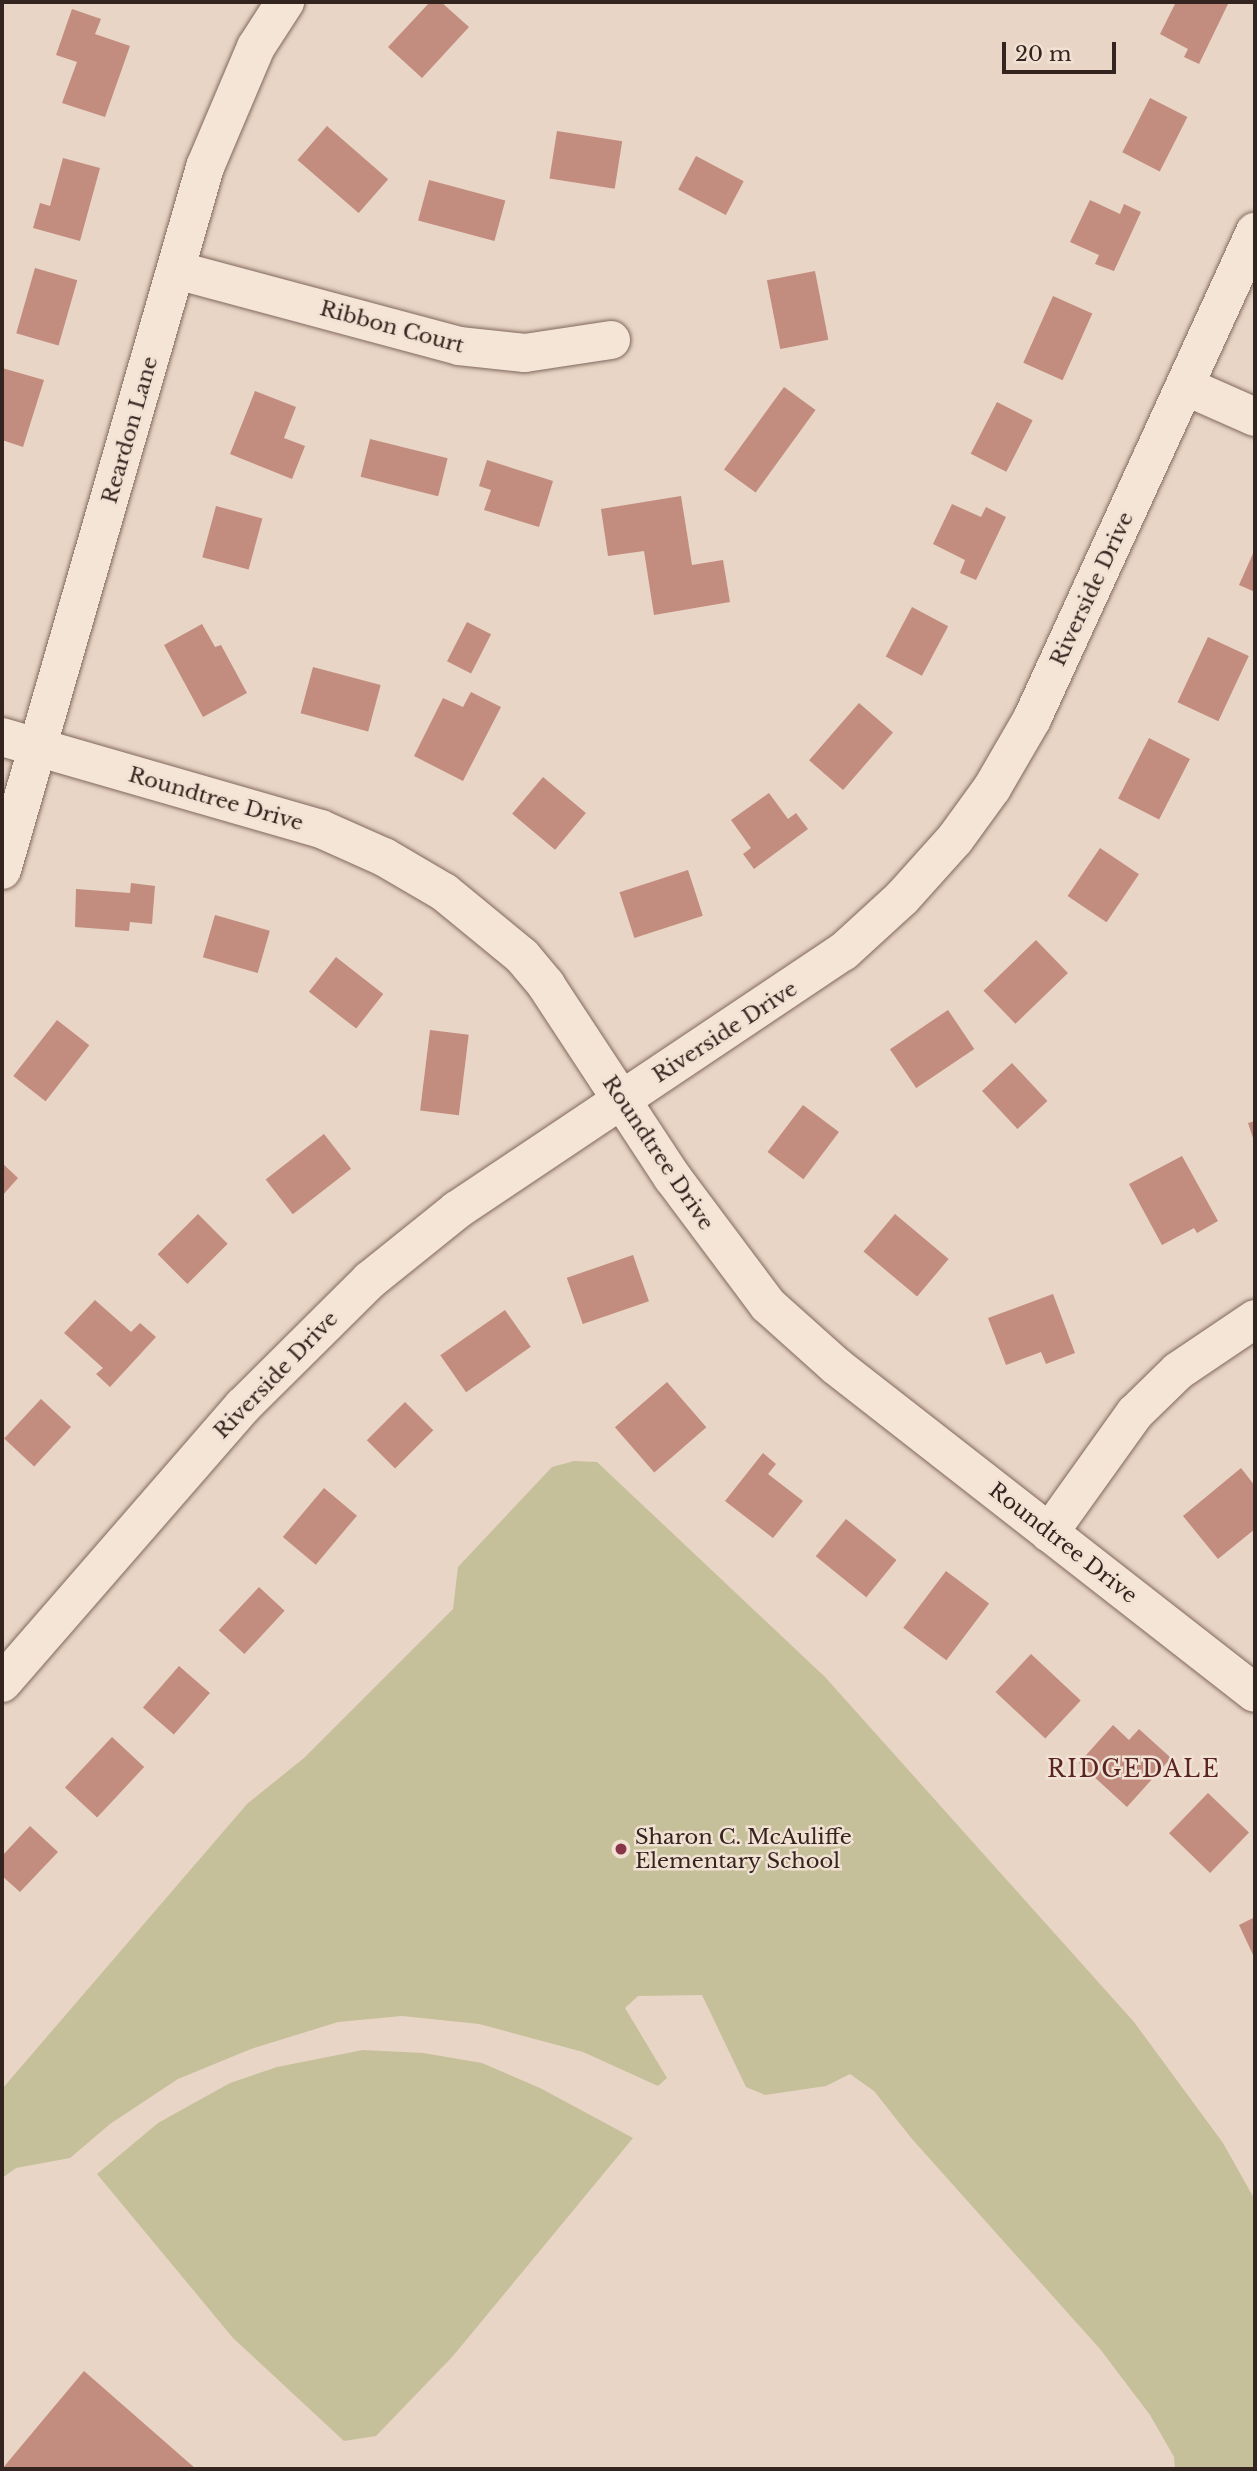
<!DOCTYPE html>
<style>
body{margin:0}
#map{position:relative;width:1257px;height:2471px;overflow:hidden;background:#e8d5c5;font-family:"Libre Baskerville",serif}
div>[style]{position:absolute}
.green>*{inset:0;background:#c5c09a}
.building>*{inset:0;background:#c28c7f;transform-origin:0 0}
.roads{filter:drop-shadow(0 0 2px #81685d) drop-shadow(0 0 2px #81685d)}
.minor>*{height:38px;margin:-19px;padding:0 19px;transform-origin:19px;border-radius:19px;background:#f4e5d7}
.dots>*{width:19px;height:19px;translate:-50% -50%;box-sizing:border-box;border:4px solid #f1e1d3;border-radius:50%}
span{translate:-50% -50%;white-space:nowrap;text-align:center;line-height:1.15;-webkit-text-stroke:5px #f1e1d3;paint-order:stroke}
.street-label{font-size:21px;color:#33241f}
.poi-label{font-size:21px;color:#33241f}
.left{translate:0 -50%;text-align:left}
.neighbourhood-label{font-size:23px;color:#5a2425;letter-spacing:2px}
.frame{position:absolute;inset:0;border:4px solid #33241f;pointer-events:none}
.scale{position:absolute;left:1002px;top:42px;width:114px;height:32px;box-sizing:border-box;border:4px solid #33241f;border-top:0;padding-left:9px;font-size:21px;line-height:24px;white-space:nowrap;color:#33241f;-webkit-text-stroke:5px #f1e1d3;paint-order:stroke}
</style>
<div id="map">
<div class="green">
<i style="clip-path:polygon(574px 1461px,597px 1462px,825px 1677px,1134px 2022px,1223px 2143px,1255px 2200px,1255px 2469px,1175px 2469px,1174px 2457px,1150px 2415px,1100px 2349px,912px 2139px,874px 2091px,850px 2074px,826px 2086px,765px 2095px,746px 2087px,702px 1995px,638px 1996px,625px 2008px,667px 2078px,658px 2086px,583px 2052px,479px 2024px,402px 2016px,338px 2022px,251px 2049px,178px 2079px,110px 2124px,70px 2158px,16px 2168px,2px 2178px,2px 2089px,247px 1804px,304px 1758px,453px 1609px,458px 1567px,552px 1467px)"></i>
<i style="clip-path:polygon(363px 2050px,423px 2053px,482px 2063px,540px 2088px,633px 2138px,453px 2356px,376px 2436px,344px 2441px,233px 2338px,97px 2174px,158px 2123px,230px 2083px,277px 2067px)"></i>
</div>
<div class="building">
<i style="clip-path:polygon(430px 2px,441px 2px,469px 27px,422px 78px,388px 47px)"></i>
<i style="clip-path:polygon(1176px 2px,1228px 4px,1199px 64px,1184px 57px,1188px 49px,1160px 34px)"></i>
<i style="clip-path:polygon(72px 9px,101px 19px,95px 34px,130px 46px,105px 117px,62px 103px,77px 62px,56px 55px)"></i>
<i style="left:1150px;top:98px;width:42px;height:61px;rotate:27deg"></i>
<i style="left:327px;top:126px;width:81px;height:45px;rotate:41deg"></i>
<i style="left:557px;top:131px;width:66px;height:48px;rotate:9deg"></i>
<i style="left:696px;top:156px;width:54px;height:38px;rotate:28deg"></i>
<i style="clip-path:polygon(63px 158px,100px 168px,80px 241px,33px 228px,40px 203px,50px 206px)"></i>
<i style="left:429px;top:180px;width:79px;height:42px;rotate:15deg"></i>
<i style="clip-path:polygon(1090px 200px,1120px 214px,1124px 204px,1141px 212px,1114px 271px,1095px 264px,1099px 255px,1070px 242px)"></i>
<i style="left:35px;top:268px;width:44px;height:68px;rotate:16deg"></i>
<i style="left:815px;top:271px;width:70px;height:49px;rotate:79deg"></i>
<i style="left:1053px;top:296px;width:43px;height:73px;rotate:24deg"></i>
<i style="clip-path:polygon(2px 368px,44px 380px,23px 447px,2px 440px)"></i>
<i style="left:784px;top:387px;width:39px;height:102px;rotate:36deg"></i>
<i style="clip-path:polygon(255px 391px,296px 407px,284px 438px,305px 446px,292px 479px,230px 454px)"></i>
<i style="left:997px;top:402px;width:40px;height:58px;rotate:27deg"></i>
<i style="left:370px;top:439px;width:80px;height:39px;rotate:14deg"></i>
<i style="clip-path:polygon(487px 460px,553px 481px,539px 527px,484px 510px,491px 490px,479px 486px)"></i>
<i style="clip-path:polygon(681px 496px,692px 565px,723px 560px,730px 602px,654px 615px,644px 551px,608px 556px,601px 509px)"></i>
<i style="clip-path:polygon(952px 504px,981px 517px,986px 507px,1006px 517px,976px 580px,960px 573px,965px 560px,933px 544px)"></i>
<i style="left:216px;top:506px;width:48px;height:53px;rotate:15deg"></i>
<i style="clip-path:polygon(1255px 549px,1255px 592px,1239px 585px)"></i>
<i style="left:912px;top:607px;width:41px;height:56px;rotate:28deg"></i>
<i style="left:467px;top:622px;width:27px;height:44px;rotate:27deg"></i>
<i style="clip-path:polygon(202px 624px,215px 647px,221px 645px,247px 693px,203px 717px,164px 645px)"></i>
<i style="left:1208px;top:637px;width:45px;height:72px;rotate:25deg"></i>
<i style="left:313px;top:667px;width:70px;height:48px;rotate:15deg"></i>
<i style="clip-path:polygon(471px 692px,501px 707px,463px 781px,414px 756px,443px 698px,463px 707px)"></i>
<i style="left:859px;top:703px;width:45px;height:76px;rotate:41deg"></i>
<i style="left:1149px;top:738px;width:46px;height:68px;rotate:27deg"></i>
<i style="left:543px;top:777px;width:56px;height:48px;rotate:40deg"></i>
<i style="clip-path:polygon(769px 793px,788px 819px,796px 813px,808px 829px,754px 869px,743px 854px,751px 848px,731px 820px)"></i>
<i style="left:1100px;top:848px;width:47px;height:58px;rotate:34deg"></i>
<i style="left:688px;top:870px;width:48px;height:72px;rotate:72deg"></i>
<i style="clip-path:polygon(131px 883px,155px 886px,152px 924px,130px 922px,129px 931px,75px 927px,76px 889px,130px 893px)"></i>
<i style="left:215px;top:915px;width:57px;height:44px;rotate:16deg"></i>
<i style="left:1036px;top:940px;width:46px;height:73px;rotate:46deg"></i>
<i style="left:336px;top:957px;width:60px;height:44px;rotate:38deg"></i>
<i style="left:948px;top:1010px;width:47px;height:70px;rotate:56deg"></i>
<i style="left:57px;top:1020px;width:41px;height:71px;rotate:38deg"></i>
<i style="left:430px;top:1030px;width:39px;height:81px;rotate:7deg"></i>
<i style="left:1012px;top:1063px;width:52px;height:41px;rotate:47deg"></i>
<i style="left:803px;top:1105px;width:45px;height:59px;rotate:37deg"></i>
<i style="clip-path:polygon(1255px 1121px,1255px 1144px,1248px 1123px)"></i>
<i style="left:324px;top:1134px;width:44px;height:74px;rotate:52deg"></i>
<i style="clip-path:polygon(1182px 1156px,1218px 1221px,1197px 1233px,1194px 1228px,1162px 1245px,1129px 1184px)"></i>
<i style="clip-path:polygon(2px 1163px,18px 1178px,2px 1196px)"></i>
<i style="left:198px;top:1214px;width:42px;height:57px;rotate:45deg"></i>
<i style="left:895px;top:1214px;width:70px;height:49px;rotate:40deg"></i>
<i style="left:633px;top:1255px;width:49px;height:70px;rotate:71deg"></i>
<i style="clip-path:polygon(1053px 1294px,1075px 1353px,1046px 1364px,1041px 1352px,1006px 1365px,988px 1318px)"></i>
<i style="clip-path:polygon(95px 1300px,131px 1332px,140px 1323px,156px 1337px,110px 1387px,96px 1374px,103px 1368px,64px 1333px)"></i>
<i style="left:505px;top:1310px;width:45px;height:79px;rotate:55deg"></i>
<i style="left:667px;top:1382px;width:60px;height:69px;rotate:49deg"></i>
<i style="left:41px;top:1399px;width:41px;height:54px;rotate:43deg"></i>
<i style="left:405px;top:1402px;width:40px;height:54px;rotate:45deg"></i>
<i style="clip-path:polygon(763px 1453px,776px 1464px,768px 1474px,803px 1501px,773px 1538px,725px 1501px)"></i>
<i style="clip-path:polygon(1241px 1468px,1255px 1486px,1255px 1529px,1218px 1559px,1183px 1516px)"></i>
<i style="left:324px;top:1488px;width:43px;height:64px;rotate:40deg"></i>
<i style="left:846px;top:1519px;width:65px;height:48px;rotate:39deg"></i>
<i style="left:946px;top:1571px;width:54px;height:71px;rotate:37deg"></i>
<i style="left:259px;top:1587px;width:35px;height:59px;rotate:43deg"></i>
<i style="left:1031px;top:1654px;width:68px;height:52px;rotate:43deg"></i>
<i style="left:179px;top:1666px;width:41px;height:55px;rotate:41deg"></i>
<i style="clip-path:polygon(1113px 1725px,1129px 1740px,1139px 1729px,1171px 1758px,1127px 1807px,1079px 1763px)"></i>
<i style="left:112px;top:1737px;width:44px;height:69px;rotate:43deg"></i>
<i style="left:1208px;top:1793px;width:57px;height:56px;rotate:44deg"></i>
<i style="clip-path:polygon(30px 1826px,58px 1852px,20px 1892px,2px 1876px,2px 1856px)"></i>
<i style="clip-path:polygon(1255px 1917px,1255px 1959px,1239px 1925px)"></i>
<i style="clip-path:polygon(84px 2371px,196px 2469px,2px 2469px)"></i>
</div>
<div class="roads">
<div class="minor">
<i style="left:176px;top:270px;width:293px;rotate:15deg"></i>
<i style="left:459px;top:346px;width:66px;rotate:6.1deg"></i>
<i style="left:525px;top:353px;width:87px;rotate:-8.6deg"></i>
<i style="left:1185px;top:386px;width:77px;rotate:23.9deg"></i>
<i style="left:2px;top:737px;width:332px;rotate:16.1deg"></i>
<i style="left:321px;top:829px;width:69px;rotate:24deg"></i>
<i style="left:384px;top:857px;width:69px;rotate:30.3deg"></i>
<i style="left:444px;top:892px;width:101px;rotate:39.4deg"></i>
<i style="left:522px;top:956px;width:38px;rotate:50deg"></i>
<i style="left:546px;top:985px;width:231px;rotate:56.7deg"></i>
<i style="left:673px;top:1178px;width:159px;rotate:53.2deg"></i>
<i style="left:768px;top:1305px;width:91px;rotate:41.9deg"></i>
<i style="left:836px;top:1366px;width:531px;rotate:37.97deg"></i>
<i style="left:2px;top:870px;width:732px;rotate:-73.89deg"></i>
<i style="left:205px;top:167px;width:130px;rotate:-67deg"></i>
<i style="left:256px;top:47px;width:54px;rotate:-57.2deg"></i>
<i style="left:1049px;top:1533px;width:148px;rotate:-54.4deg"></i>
<i style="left:1135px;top:1413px;width:60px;rotate:-44.3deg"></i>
<i style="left:1178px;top:1371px;width:93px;rotate:-34deg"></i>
<i style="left:2px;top:1683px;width:367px;rotate:-49deg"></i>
<i style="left:243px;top:1406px;width:179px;rotate:-44.8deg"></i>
<i style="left:370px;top:1280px;width:112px;rotate:-38.8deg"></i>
<i style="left:457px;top:1210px;width:464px;rotate:-33.8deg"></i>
<i style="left:843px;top:952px;width:80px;rotate:-42.5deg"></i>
<i style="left:902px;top:898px;width:79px;rotate:-48.1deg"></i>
<i style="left:955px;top:839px;width:63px;rotate:-54deg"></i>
<i style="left:992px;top:788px;width:80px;rotate:-59.9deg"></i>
<i style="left:1032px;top:719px;width:536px;rotate:-65.4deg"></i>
</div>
</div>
<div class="dots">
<i style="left:621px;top:1849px;background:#883549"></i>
</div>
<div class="street-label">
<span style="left:392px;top:327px;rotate:15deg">Ribbon Court</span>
<span style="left:130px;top:430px;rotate:-74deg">Reardon Lane</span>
<span style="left:1092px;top:589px;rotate:-65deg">Riverside Drive</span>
<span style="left:216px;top:799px;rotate:16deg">Roundtree Drive</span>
<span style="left:725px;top:1032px;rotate:-33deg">Riverside Drive</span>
<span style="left:658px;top:1153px;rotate:56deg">Roundtree Drive</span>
<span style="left:276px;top:1375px;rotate:-46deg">Riverside Drive</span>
<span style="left:1063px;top:1543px;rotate:38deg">Roundtree Drive</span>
</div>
<div class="poi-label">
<span class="left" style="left:635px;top:1849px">Sharon C. McAuliffe<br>Elementary School</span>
</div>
<div class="neighbourhood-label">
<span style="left:1134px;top:1769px">RIDGEDALE</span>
</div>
<div class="frame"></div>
<div class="scale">20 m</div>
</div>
